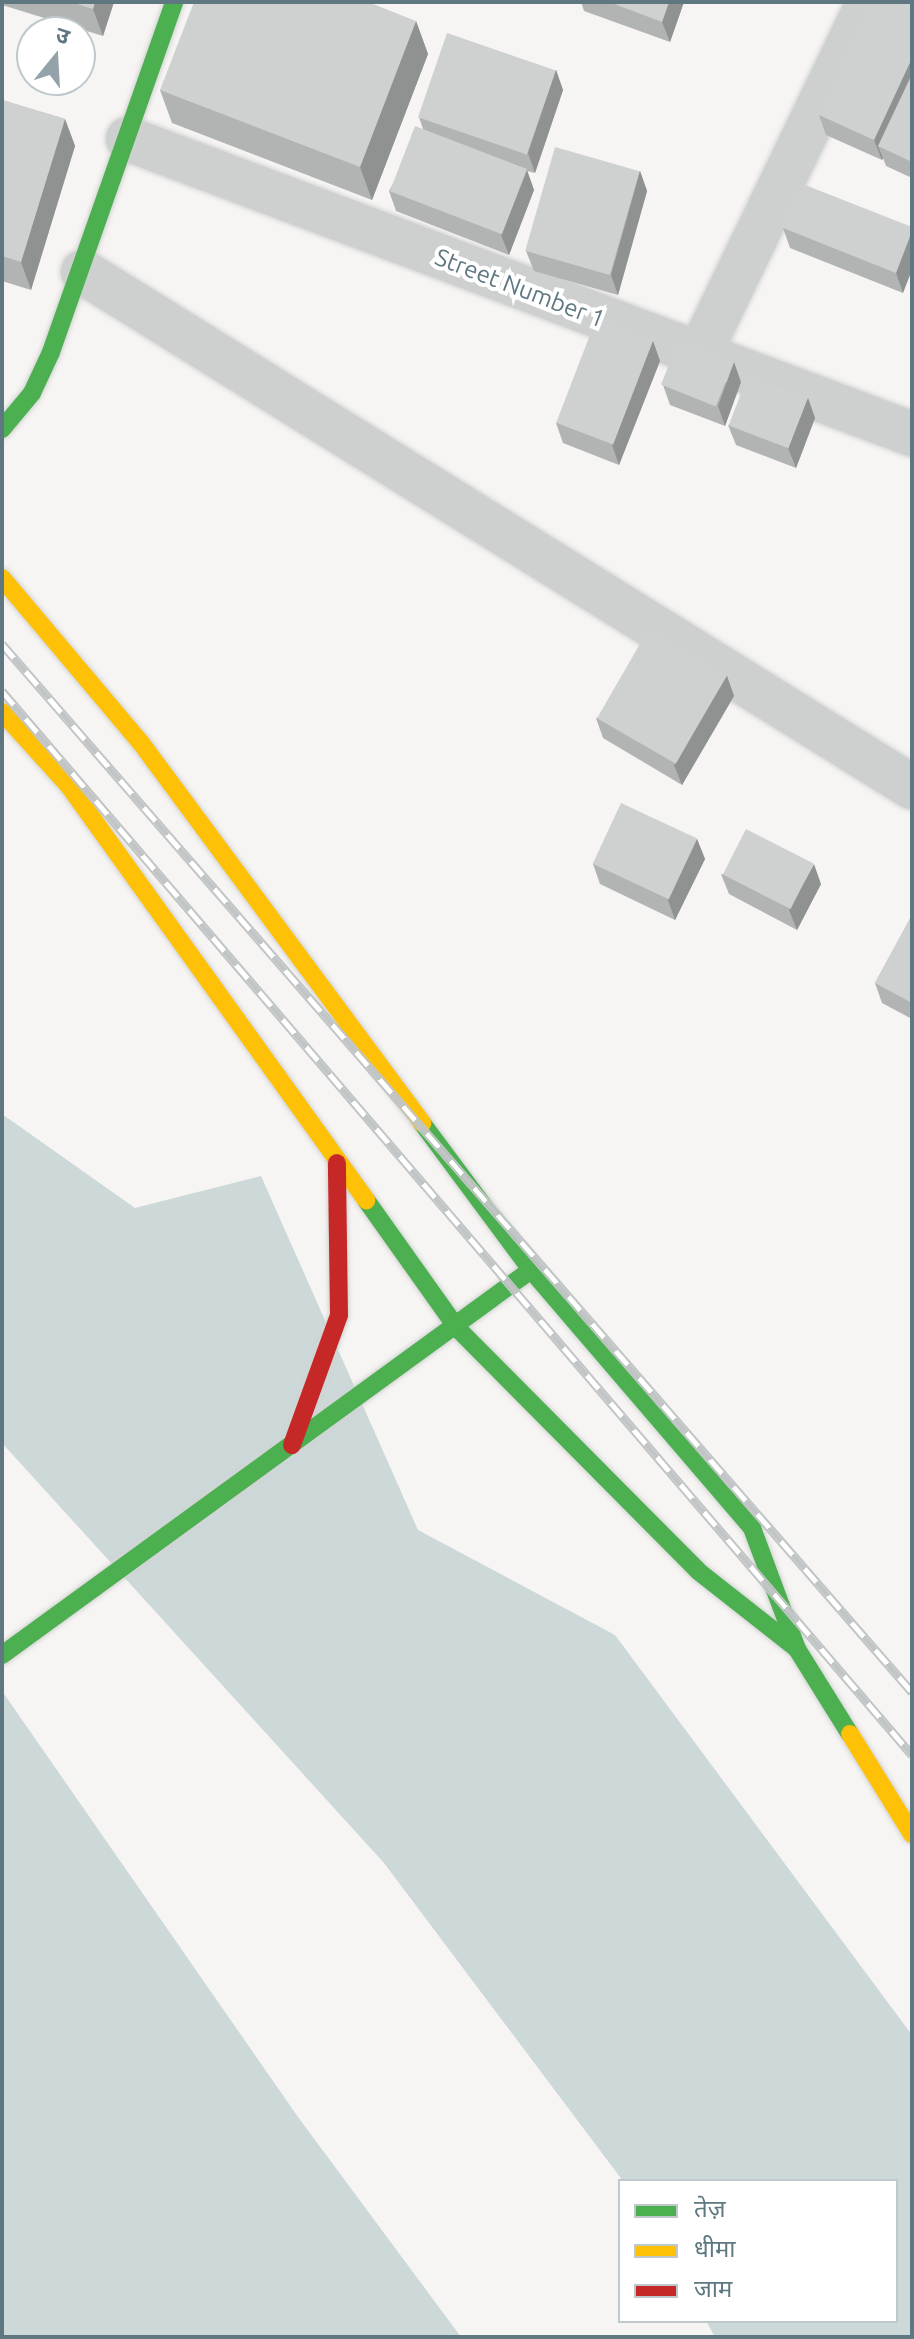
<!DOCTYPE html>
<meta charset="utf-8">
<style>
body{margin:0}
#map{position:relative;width:914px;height:2339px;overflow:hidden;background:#f6f5f3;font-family:Ubuntu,"Noto Sans Devanagari",sans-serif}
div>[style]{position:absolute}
.water>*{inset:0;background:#cdd8d8}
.roads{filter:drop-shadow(0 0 2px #d2d3d3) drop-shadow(0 0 2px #d2d3d3)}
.street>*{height:44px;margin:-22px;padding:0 22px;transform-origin:22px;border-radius:22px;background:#cecfcf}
.fast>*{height:18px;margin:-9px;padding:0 9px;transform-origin:9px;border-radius:9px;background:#4caf50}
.slow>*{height:18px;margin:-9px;padding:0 9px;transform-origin:9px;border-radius:9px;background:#ffc107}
.jam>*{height:18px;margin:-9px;padding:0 9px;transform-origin:9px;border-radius:9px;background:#c62828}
.rail>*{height:9px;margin-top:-4.5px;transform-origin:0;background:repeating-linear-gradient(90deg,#fff 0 18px,#c2c5c5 0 36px);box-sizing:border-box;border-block:2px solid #c2c5c5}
.wall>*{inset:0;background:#b1b4b3}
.shaded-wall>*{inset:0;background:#909292}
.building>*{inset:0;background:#ced1d0;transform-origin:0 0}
span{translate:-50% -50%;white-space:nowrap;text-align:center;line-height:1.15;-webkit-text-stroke:8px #fff;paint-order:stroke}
.street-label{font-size:24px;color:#5e7781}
.frame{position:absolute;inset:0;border:4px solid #5e7781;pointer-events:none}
.legend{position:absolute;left:618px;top:2179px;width:280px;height:144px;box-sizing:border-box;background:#fff;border:2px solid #bfc9cd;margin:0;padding:10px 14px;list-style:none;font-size:24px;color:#5e7781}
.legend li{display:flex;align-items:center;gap:16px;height:40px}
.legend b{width:40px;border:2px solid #bfc9cd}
.north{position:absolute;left:16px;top:16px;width:80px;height:80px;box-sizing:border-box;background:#fff;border:2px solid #bfc9cd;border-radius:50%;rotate:18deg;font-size:22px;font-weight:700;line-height:32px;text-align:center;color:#5e7781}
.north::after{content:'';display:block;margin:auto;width:28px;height:36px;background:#93a3a9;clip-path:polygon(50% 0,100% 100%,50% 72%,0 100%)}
</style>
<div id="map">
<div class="water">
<i style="clip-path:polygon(2px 1114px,135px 1208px,261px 1176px,418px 1530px,615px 1635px,912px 2035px,912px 2337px,715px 2337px,706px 2321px,896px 2321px,896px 2181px,623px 2181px,384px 1863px,2px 1443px)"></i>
<i style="clip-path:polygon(2px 1691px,298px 2117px,461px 2337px,2px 2337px)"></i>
</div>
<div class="roads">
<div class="street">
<i style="left:128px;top:139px;width:838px;rotate:20.62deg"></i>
<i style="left:83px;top:272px;width:976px;rotate:31.85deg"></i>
<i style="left:699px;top:355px;width:392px;rotate:-64.3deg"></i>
</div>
<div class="fast">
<i style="left:2px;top:429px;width:47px;rotate:-50.2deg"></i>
<i style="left:32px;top:393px;width:45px;rotate:-65.1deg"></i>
<i style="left:51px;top:352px;width:371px;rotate:-70.6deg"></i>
<i style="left:422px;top:1123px;width:183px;rotate:53.4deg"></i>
<i style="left:531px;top:1270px;width:340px;rotate:49.4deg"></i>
<i style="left:752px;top:1528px;width:129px;rotate:69.6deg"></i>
<i style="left:797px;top:1649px;width:100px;rotate:58.1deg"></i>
<i style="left:366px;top:1200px;width:157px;rotate:54.6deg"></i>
<i style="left:457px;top:1328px;width:342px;rotate:45.2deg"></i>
<i style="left:698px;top:1571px;width:125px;rotate:38.2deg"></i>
<i style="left:2px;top:1655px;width:654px;rotate:-36.05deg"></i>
</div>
<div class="slow">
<i style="left:2px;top:578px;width:216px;rotate:49.9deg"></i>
<i style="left:141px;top:743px;width:473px;rotate:53.5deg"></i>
<i style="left:2px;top:712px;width:100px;rotate:47.8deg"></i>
<i style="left:69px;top:786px;width:510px;rotate:54.34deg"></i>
<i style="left:850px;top:1734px;width:118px;rotate:58.2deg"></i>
</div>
<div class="jam">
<i style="left:292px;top:1445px;width:138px;rotate:-70.1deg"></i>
<i style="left:339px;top:1315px;width:152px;rotate:-90.8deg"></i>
</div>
</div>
<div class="rail">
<i style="left:2px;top:644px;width:1388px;rotate:49.03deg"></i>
<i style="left:2px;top:691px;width:1400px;rotate:49.46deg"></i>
</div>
<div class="wall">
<i style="clip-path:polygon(2px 2px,114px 2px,103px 36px,2px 5px)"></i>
<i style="clip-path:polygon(581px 2px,684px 2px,670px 42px,584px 11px)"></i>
<i style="clip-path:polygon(912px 2px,912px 178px,886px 166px,883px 158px,882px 160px,826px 135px,819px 115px)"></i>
<i style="clip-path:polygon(416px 21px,428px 54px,372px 200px,172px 123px,160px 90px)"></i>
<i style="clip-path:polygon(556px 70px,563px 90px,535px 173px,527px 171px,534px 190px,509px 255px,396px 211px,389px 191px,423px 129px,419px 117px)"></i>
<i style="clip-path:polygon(2px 100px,65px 119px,75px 146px,31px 290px,2px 281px)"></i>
<i style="clip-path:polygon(640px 171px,647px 191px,618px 295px,534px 271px,526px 251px)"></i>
<i style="clip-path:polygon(912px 227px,903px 293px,790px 248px,783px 228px)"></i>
<i style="clip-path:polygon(653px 341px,660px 361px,619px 465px,563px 443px,556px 423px)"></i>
<i style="clip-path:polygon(741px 382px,725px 426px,670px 405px,663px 385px)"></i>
<i style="clip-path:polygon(808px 398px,815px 418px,796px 468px,736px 445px,728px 425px)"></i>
<i style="clip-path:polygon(727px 676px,734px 696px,682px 785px,603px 738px,596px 718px)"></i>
<i style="clip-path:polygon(697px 839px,705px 859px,675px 920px,600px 884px,593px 864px)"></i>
<i style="clip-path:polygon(721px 874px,821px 884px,797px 930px,729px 894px)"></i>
<i style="clip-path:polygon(912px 915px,912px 1019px,882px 1003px,875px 983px)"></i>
</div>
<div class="shaded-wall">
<i style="clip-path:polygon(95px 2px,114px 2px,103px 36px,93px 9px)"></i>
<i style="clip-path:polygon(669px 2px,684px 2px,670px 42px,662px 22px)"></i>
<i style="clip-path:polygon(416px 21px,428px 54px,372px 200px,360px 167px)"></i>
<i style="clip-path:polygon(912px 58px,912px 94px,878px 146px,883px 158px,882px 160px,874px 140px)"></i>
<i style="clip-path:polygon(556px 70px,563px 90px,535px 173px,528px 153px)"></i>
<i style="clip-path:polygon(65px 119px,75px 146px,31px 290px,21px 262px)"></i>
<i style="clip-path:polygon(527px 170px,534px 190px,509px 255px,501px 235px)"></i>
<i style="clip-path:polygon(640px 171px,647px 191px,618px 295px,611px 275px)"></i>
<i style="clip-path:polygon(912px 231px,912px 270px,903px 293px,896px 273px)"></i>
<i style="clip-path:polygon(653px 341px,660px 361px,619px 465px,612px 445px)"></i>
<i style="clip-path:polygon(734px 362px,741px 382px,725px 426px,718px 406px)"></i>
<i style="clip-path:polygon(808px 398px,815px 418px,796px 468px,788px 448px)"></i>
<i style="clip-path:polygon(727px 676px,734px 696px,682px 785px,674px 765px)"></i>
<i style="clip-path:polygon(697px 839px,705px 859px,675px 920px,668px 900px)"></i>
<i style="clip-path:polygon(814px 864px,821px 884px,797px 930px,789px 910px)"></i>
</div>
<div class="building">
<i style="clip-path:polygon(71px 2px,95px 2px,93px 9px)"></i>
<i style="clip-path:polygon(194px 2px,368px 2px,416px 21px,360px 167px,160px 90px)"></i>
<i style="clip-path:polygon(609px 2px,669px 2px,662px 22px)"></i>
<i style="clip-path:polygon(871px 2px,912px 2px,912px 58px,874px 140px,819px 115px)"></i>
<i style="left:447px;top:33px;width:115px;height:89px;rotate:19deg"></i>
<i style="clip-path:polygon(912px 74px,912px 162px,878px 146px)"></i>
<i style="clip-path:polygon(2px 100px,65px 119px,21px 262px,2px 256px)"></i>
<i style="left:415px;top:126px;width:120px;height:70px;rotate:21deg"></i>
<i style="left:555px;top:147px;width:88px;height:108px;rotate:16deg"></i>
<i style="clip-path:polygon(800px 183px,912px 227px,912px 231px,896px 273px,783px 228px)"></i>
<i style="left:596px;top:319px;width:61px;height:111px;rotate:21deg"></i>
<i style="left:679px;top:340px;width:59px;height:48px;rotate:22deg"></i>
<i style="left:748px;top:375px;width:64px;height:54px;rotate:21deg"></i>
<i style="left:648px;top:630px;width:91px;height:102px;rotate:30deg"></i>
<i style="left:621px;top:803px;width:84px;height:67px;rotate:25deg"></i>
<i style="left:746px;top:829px;width:76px;height:51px;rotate:27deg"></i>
<i style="clip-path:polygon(912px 915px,912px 1003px,875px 983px)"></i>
</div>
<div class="street-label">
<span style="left:520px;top:288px;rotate:21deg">Street Number 1</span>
</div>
<div class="frame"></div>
<ul class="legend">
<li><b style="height:10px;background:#4caf50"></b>तेज़</li>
<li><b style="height:10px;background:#ffc107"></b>धीमा</li>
<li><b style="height:10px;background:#c62828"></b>जाम</li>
</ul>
<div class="north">उ</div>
</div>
